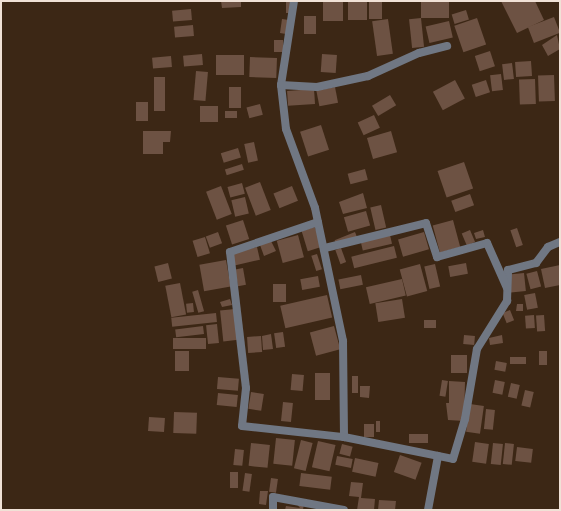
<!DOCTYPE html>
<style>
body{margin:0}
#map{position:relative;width:561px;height:511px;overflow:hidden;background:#3c2715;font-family:Signika,sans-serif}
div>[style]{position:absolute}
.building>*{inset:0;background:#6d5243;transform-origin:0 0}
.street>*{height:8px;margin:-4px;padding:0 4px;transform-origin:4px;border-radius:4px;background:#707783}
span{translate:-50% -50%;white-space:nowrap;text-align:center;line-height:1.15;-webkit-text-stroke:3px #3c2715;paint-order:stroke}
.frame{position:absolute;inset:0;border:2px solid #f0e1d6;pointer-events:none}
</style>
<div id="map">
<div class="building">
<i style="clip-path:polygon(221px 1px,241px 1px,241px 7px,222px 8px)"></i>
<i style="left:286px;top:1px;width:7px;height:12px"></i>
<i style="left:323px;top:1px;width:20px;height:20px"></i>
<i style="left:348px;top:1px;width:19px;height:19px"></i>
<i style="left:421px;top:1px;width:28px;height:17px"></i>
<i style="clip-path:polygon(501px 1px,535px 1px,544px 20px,517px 33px)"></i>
<i style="left:369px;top:2px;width:13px;height:17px"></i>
<i style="left:191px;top:9px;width:11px;height:19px;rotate:85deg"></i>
<i style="left:466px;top:10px;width:10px;height:15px;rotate:73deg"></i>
<i style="left:304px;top:16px;width:12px;height:18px"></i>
<i style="left:554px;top:17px;width:17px;height:28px;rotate:69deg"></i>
<i style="left:421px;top:18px;width:29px;height:12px;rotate:84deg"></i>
<i style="left:477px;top:18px;width:28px;height:24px;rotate:71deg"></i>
<i style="clip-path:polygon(282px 19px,289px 20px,286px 34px,280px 33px)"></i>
<i style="left:388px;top:19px;width:35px;height:16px;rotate:82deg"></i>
<i style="left:449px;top:21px;width:17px;height:24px;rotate:77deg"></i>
<i style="left:193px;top:25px;width:11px;height:19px;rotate:85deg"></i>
<i style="clip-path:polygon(557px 35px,560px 49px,548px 56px,542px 45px)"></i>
<i style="left:274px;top:40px;width:9px;height:12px"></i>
<i style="left:490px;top:51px;width:16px;height:16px;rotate:72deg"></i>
<i style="left:202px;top:54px;width:11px;height:19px;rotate:85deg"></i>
<i style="left:322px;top:54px;width:15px;height:18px;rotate:4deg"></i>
<i style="left:216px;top:55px;width:28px;height:20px"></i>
<i style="left:171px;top:56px;width:11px;height:19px;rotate:85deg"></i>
<i style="left:250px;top:57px;width:27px;height:20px;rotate:2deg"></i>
<i style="left:531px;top:61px;width:15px;height:16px;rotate:86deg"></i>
<i style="left:512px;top:63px;width:16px;height:10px;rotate:83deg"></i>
<i style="left:196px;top:71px;width:12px;height:29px;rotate:5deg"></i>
<i style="left:501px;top:74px;width:16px;height:11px;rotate:83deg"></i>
<i style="left:554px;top:75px;width:26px;height:16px;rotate:88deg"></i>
<i style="left:154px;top:77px;width:11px;height:34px"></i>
<i style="left:535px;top:79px;width:25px;height:16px;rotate:88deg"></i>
<i style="left:455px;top:80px;width:21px;height:25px;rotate:62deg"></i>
<i style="left:486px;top:80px;width:13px;height:15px;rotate:72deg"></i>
<i style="left:229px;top:87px;width:12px;height:21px"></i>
<i style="left:335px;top:87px;width:16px;height:19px;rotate:79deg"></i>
<i style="left:314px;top:89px;width:15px;height:27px;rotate:86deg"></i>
<i style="left:390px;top:95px;width:12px;height:21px;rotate:59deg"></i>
<i style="left:136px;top:102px;width:12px;height:19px"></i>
<i style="left:260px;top:104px;width:11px;height:14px;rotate:75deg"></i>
<i style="left:200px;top:106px;width:18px;height:16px"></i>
<i style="left:237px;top:111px;width:7px;height:12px;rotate:90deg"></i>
<i style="left:374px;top:115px;width:14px;height:18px;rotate:65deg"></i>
<i style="left:321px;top:125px;width:26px;height:22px;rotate:72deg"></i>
<i style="clip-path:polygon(143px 131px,171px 131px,170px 142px,163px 142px,163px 154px,143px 154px)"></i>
<i style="left:391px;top:131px;width:22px;height:25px;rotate:74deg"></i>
<i style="left:254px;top:142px;width:19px;height:10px;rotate:78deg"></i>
<i style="left:238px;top:148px;width:10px;height:18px;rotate:73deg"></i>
<i style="left:464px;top:162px;width:28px;height:28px;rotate:71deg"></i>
<i style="left:242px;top:164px;width:6px;height:18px;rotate:72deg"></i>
<i style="left:365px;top:169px;width:11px;height:18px;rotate:75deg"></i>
<i style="left:260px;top:182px;width:30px;height:16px;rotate:69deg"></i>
<i style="left:242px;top:183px;width:11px;height:15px;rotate:75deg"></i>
<i style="left:221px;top:186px;width:30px;height:16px;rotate:69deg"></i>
<i style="left:292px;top:186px;width:16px;height:20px;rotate:68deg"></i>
<i style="clip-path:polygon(363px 193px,367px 208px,343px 214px,339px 202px)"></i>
<i style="left:470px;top:194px;width:12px;height:20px;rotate:70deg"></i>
<i style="left:245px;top:197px;width:17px;height:14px;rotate:77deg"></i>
<i style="left:381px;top:205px;width:23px;height:11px;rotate:77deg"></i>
<i style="left:366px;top:211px;width:15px;height:23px;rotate:74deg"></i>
<i style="left:243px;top:220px;width:20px;height:18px;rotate:72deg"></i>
<i style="left:453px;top:220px;width:28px;height:21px;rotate:75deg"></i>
<i style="left:315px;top:227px;width:21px;height:14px;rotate:73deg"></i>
<i style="left:517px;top:228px;width:18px;height:7px;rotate:71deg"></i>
<i style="left:470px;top:230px;width:13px;height:9px;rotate:67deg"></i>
<i style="clip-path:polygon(483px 230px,485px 237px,476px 239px,474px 233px)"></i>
<i style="left:218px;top:232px;width:12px;height:13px;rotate:70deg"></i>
<i style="left:355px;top:232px;width:5px;height:22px;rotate:68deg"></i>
<i style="left:424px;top:232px;width:18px;height:27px;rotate:74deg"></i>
<i style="left:298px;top:235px;width:23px;height:22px;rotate:75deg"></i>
<i style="left:390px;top:235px;width:9px;height:30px;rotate:77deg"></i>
<i style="left:205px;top:237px;width:17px;height:13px;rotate:73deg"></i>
<i style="clip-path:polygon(271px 241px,276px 251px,264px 256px,260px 245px)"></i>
<i style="left:394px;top:246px;width:12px;height:44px;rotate:76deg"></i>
<i style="left:257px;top:247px;width:13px;height:26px;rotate:77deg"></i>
<i style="left:341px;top:248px;width:15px;height:6px;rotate:70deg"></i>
<i style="left:317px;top:254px;width:16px;height:6px;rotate:72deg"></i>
<i style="left:226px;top:260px;width:27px;height:27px;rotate:80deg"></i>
<i style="left:168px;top:263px;width:16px;height:14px;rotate:76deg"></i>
<i style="left:466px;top:263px;width:11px;height:18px;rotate:80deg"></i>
<i style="left:420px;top:264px;width:28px;height:21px;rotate:75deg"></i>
<i style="left:435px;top:264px;width:23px;height:11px;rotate:77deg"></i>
<i style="clip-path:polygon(560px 265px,560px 285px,545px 288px,541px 269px)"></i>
<i style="left:243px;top:268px;width:17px;height:8px;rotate:80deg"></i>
<i style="left:537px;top:271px;width:16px;height:11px;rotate:75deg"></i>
<i style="left:524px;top:273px;width:18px;height:15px;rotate:84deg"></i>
<i style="left:361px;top:275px;width:10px;height:23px;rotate:79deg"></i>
<i style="left:318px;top:276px;width:11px;height:18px;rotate:80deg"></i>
<i style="left:402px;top:279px;width:17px;height:37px;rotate:77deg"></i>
<i style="left:180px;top:283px;width:32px;height:15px;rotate:79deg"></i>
<i style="left:273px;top:284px;width:13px;height:18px"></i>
<i style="left:198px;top:290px;width:22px;height:6px;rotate:74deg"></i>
<i style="left:535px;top:293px;width:15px;height:11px;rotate:79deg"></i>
<i style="left:327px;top:295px;width:23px;height:48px;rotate:77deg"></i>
<i style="clip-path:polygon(230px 299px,232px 305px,222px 307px,220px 302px)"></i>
<i style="left:402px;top:299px;width:19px;height:27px;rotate:81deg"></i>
<i style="left:193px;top:303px;width:9px;height:7px;rotate:84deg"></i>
<i style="clip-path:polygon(517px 304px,523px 304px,523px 311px,516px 311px)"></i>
<i style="left:235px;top:309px;width:31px;height:15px;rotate:84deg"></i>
<i style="left:510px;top:310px;width:11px;height:8px;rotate:68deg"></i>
<i style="left:216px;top:313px;width:9px;height:45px;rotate:84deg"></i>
<i style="left:534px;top:315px;width:13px;height:9px;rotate:86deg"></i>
<i style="left:544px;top:315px;width:16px;height:8px;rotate:86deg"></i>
<i style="left:424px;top:320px;width:12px;height:8px"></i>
<i style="left:217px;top:324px;width:19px;height:11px;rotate:84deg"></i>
<i style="left:203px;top:326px;width:8px;height:28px;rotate:83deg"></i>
<i style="left:334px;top:326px;width:24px;height:25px;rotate:75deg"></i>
<i style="left:283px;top:332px;width:15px;height:9px;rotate:82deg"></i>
<i style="clip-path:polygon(271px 334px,273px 349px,263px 350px,262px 336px)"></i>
<i style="left:464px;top:335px;width:11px;height:9px;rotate:5deg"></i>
<i style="clip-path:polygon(502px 335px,503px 343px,490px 345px,489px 338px)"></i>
<i style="left:261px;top:336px;width:16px;height:14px;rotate:86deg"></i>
<i style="left:173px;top:338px;width:33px;height:11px"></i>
<i style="left:175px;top:351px;width:14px;height:20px"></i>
<i style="left:539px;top:351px;width:8px;height:14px"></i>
<i style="left:451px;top:355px;width:16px;height:18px"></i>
<i style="left:510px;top:357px;width:16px;height:7px"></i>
<i style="left:496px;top:361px;width:11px;height:9px;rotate:10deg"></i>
<i style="left:315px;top:373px;width:15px;height:27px"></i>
<i style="left:292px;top:374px;width:12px;height:16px;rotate:5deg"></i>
<i style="left:352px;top:376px;width:6px;height:17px"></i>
<i style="left:218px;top:377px;width:21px;height:12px;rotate:5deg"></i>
<i style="left:442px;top:380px;width:6px;height:16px;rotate:9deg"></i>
<i style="left:495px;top:380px;width:10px;height:13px;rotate:11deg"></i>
<i style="clip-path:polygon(449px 381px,465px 382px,464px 421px,448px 420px,446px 403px,449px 403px)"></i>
<i style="left:511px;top:383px;width:9px;height:14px;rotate:13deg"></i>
<i style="clip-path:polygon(360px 386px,370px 386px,369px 398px,360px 397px)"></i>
<i style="left:525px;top:390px;width:9px;height:16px;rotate:13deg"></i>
<i style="left:251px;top:392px;width:13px;height:17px;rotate:9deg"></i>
<i style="left:218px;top:393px;width:20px;height:12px;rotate:6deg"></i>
<i style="left:283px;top:402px;width:10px;height:19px;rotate:6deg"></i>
<i style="left:470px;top:404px;width:14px;height:28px;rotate:8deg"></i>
<i style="left:486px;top:409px;width:9px;height:20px;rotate:6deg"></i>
<i style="left:174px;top:412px;width:23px;height:21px;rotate:2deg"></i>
<i style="left:149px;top:417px;width:16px;height:14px;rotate:4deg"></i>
<i style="left:376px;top:421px;width:4px;height:11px"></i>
<i style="left:364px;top:424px;width:10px;height:13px"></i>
<i style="left:409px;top:434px;width:19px;height:9px"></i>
<i style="left:276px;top:438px;width:19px;height:26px;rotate:6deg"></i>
<i style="left:301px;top:440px;width:12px;height:29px;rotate:14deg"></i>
<i style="left:318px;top:441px;width:18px;height:27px;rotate:13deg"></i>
<i style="left:475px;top:442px;width:14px;height:20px;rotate:8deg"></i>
<i style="left:251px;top:443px;width:19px;height:23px;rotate:6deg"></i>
<i style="left:493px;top:443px;width:10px;height:21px;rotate:6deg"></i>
<i style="left:505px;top:443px;width:9px;height:21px;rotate:6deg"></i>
<i style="left:342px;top:444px;width:11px;height:10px;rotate:15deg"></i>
<i style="left:517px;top:447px;width:16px;height:14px;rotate:7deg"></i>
<i style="left:235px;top:449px;width:9px;height:16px;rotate:6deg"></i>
<i style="left:400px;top:455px;width:23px;height:18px;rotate:20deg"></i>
<i style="left:337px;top:456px;width:16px;height:9px;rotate:11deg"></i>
<i style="left:355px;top:458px;width:24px;height:14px;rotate:12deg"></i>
<i style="left:230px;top:472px;width:8px;height:16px"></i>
<i style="left:245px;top:473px;width:7px;height:18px;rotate:8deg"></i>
<i style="left:301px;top:473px;width:31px;height:13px;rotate:7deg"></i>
<i style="left:271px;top:478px;width:7px;height:14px;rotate:8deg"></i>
<i style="clip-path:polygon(351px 482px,363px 483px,361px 498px,375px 499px,374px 510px,357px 510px,359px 497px,349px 496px)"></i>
<i style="clip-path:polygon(260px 491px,268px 491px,266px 505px,259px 504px)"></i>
<i style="clip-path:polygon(379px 500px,396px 501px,395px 510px,378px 510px)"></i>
<i style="clip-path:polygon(295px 502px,304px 503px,303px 510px,285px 510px,286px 506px,300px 508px)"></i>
</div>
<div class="street">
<i style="left:294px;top:1px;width:85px;rotate:98.8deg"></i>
<i style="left:281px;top:85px;width:44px;rotate:83.5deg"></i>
<i style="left:286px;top:129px;width:84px;rotate:69.8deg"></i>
<i style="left:315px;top:208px;width:136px;rotate:78.1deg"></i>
<i style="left:343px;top:341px;width:96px;rotate:89.4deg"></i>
<i style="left:344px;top:437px;width:111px;rotate:11.4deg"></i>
<i style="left:453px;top:459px;width:42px;rotate:-73.3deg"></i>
<i style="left:465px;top:419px;width:71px;rotate:-80.3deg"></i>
<i style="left:477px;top:349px;width:57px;rotate:-58deg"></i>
<i style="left:507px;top:301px;width:31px;rotate:-88deg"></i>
<i style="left:508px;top:270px;width:29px;rotate:-14deg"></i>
<i style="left:536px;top:263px;width:20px;rotate:-53deg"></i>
<i style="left:548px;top:247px;width:13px;rotate:-23deg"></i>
<i style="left:281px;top:85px;width:36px;rotate:3deg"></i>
<i style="left:317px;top:87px;width:52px;rotate:-12.2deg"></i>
<i style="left:368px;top:76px;width:56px;rotate:-24.3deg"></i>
<i style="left:419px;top:53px;width:29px;rotate:-14deg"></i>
<i style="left:318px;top:222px;width:93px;rotate:161.2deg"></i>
<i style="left:230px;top:252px;width:137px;rotate:83.3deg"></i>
<i style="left:246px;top:388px;width:38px;rotate:96deg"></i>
<i style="left:242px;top:426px;width:103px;rotate:6.2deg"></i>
<i style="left:325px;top:248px;width:104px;rotate:-13.9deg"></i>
<i style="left:426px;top:223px;width:36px;rotate:72deg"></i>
<i style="left:437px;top:257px;width:52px;rotate:-15.6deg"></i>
<i style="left:487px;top:243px;width:49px;rotate:66deg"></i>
<i style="left:273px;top:510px;width:13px;rotate:-90deg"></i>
<i style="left:273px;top:497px;width:72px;rotate:10.4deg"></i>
<i style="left:428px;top:510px;width:55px;rotate:-79.5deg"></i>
</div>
<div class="frame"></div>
</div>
